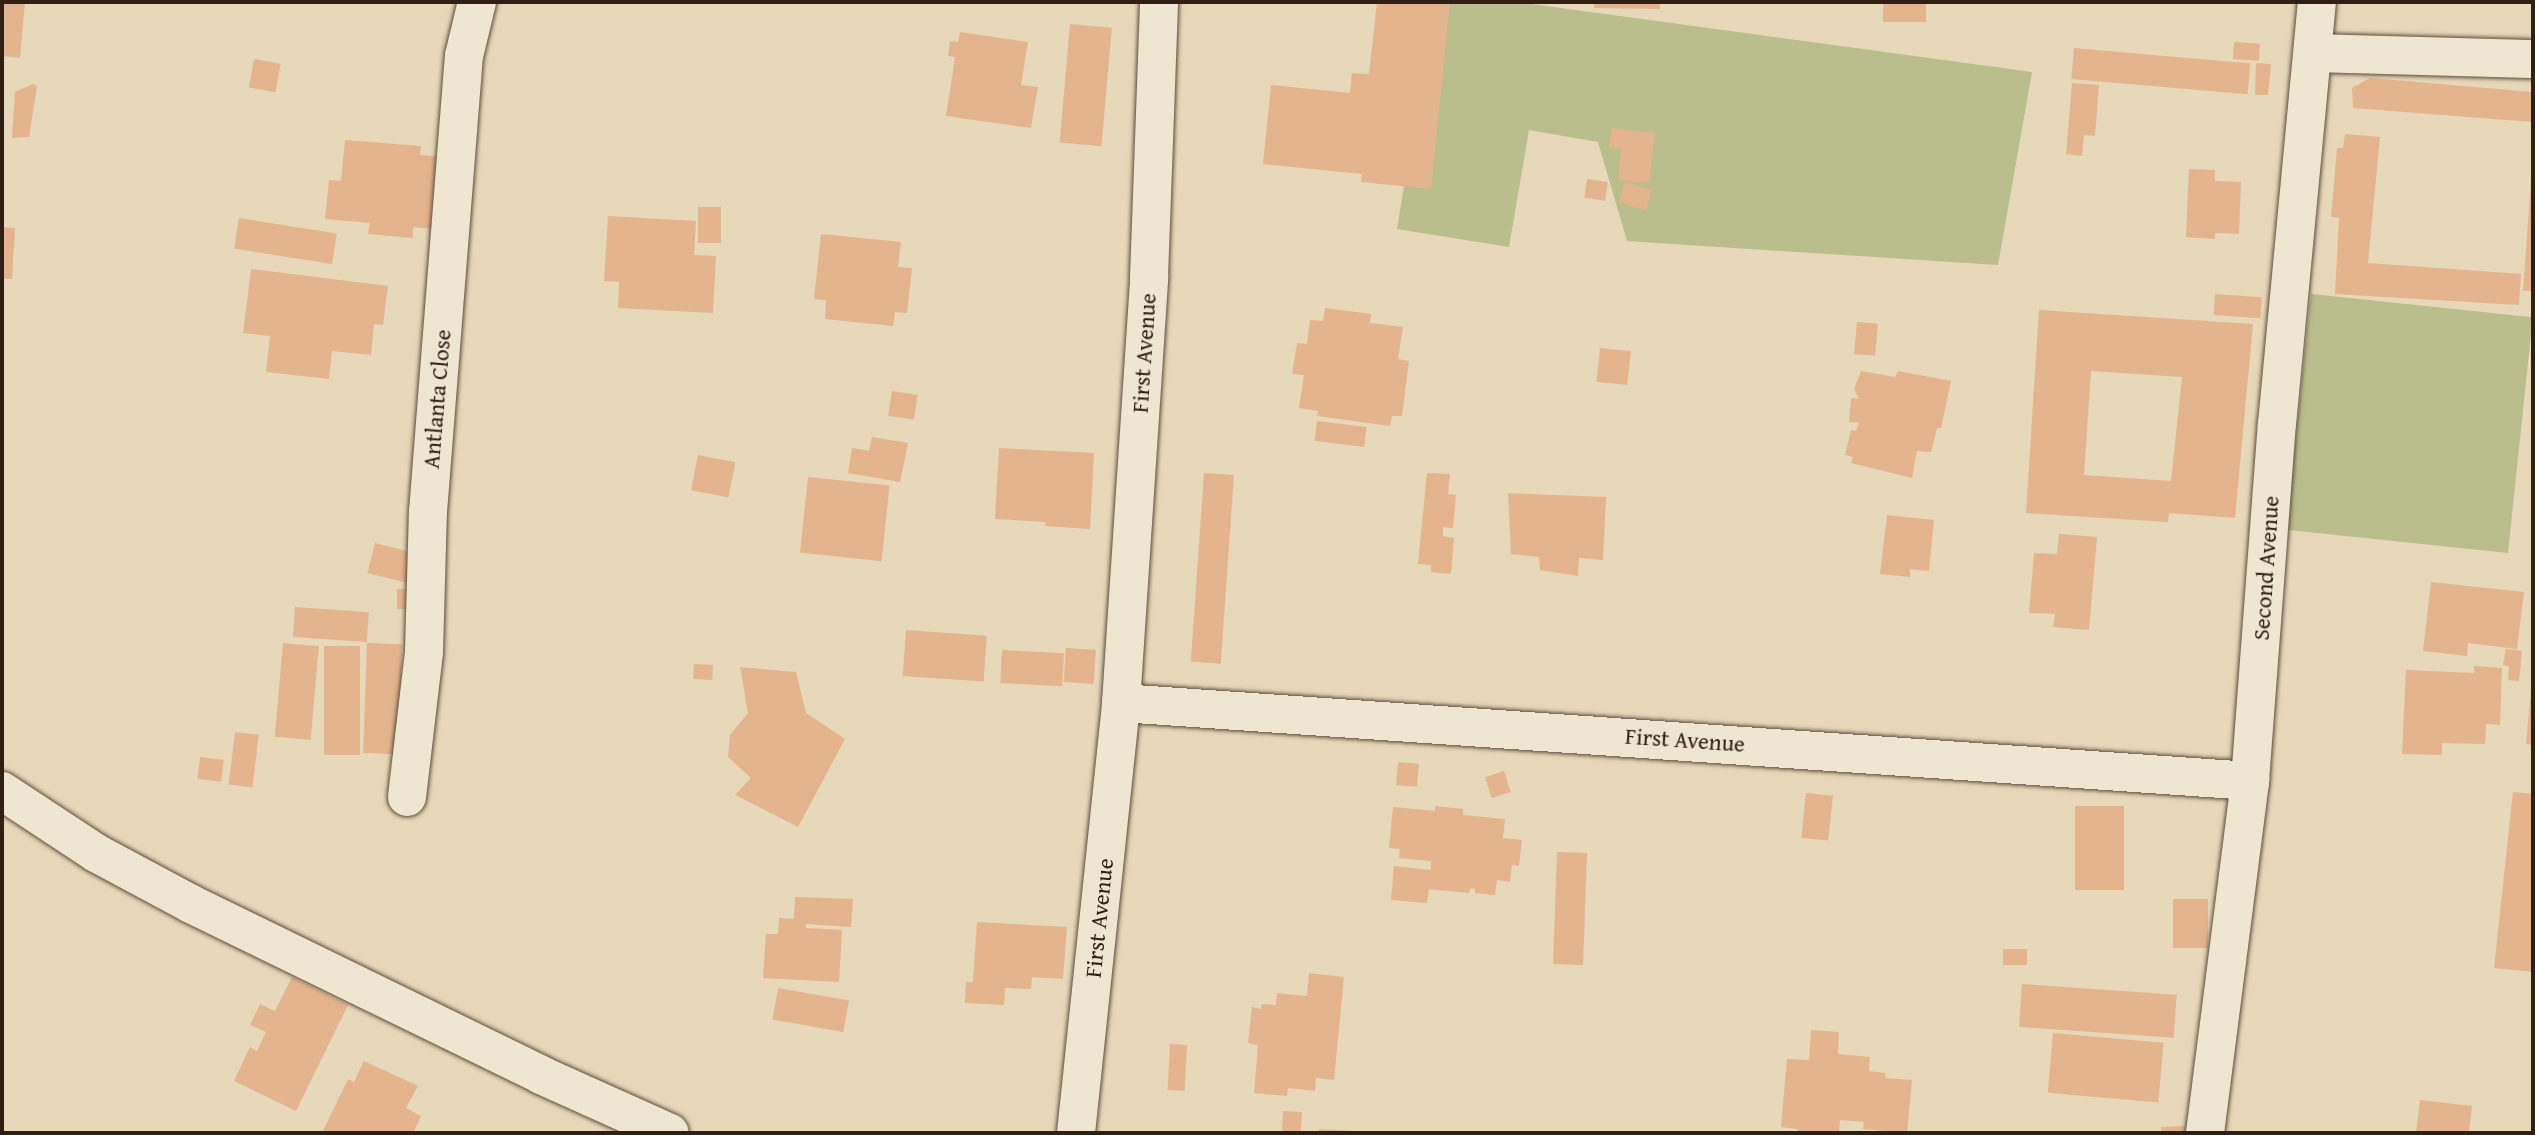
<!DOCTYPE html>
<style>
body{margin:0}
#map{position:relative;width:2535px;height:1135px;overflow:hidden;background:#e6d8b9;font-family:"Gentium Book Plus",serif}
div>[style]{position:absolute}
.green>*{inset:0;background:#babd8c;transform-origin:0 0}
.building>*{inset:0;background:#e4b48f;transform-origin:0 0}
.roads{filter:drop-shadow(0 0 2px #5e4d3c) drop-shadow(0 0 2px #5e4d3c)}
.street>*{height:38px;margin:-19px;padding:0 19px;transform-origin:19px;border-radius:19px;background:#efe6d2}
span{translate:-50% -50%;white-space:nowrap;text-align:center;line-height:1.15;-webkit-text-stroke:6px #efe6d2;paint-order:stroke}
.street-label{font-size:23px;color:#301f12}
.frame{position:absolute;inset:0;border:4px solid #301f12;pointer-events:none}
</style>
<div id="map">
<div class="green">
<i style="clip-path:polygon(1434px 2px,1516px 2px,2032px 72px,1998px 265px,1627px 241px,1598px 142px,1529px 130px,1509px 247px,1397px 229px)"></i>
<i style="left:2311px;top:294px;width:223px;height:237px;rotate:6deg"></i>
</div>
<div class="building">
<i style="clip-path:polygon(2px 2px,25px 2px,20px 58px,2px 56px)"></i>
<i style="clip-path:polygon(1377px 2px,1450px 2px,1431px 189px,1361px 182px,1362px 174px,1263px 164px,1271px 85px,1350px 93px,1352px 73px,1369px 74px)"></i>
<i style="clip-path:polygon(1594px 2px,1660px 2px,1660px 9px,1594px 8px)"></i>
<i style="left:1883px;top:2px;width:43px;height:20px"></i>
<i style="left:1070px;top:24px;width:42px;height:119px;rotate:5deg"></i>
<i style="clip-path:polygon(960px 32px,1028px 42px,1021px 85px,1038px 87px,1031px 128px,946px 116px,955px 57px,948px 56px,950px 41px,958px 42px)"></i>
<i style="left:2234px;top:42px;width:26px;height:17px;rotate:4deg"></i>
<i style="left:2074px;top:48px;width:177px;height:31px;rotate:5deg"></i>
<i style="left:254px;top:59px;width:27px;height:29px;rotate:10deg"></i>
<i style="clip-path:polygon(2256px 63px,2271px 64px,2268px 95px,2255px 95px)"></i>
<i style="clip-path:polygon(2370px 78px,2533px 92px,2532px 122px,2353px 108px,2352px 88px)"></i>
<i style="clip-path:polygon(2072px 83px,2099px 85px,2095px 136px,2084px 135px,2082px 156px,2066px 154px)"></i>
<i style="clip-path:polygon(33px 84px,37px 86px,29px 137px,12px 138px,15px 92px)"></i>
<i style="clip-path:polygon(1612px 128px,1655px 133px,1649px 183px,1618px 180px,1621px 149px,1609px 148px)"></i>
<i style="clip-path:polygon(2345px 134px,2380px 137px,2368px 263px,2521px 274px,2519px 305px,2335px 294px,2339px 218px,2331px 217px,2337px 148px,2343px 148px)"></i>
<i style="clip-path:polygon(345px 140px,421px 146px,420px 155px,448px 157px,434px 229px,413px 227px,413px 238px,368px 234px,370px 223px,325px 219px,329px 180px,341px 181px)"></i>
<i style="clip-path:polygon(2189px 169px,2215px 170px,2215px 181px,2241px 182px,2239px 234px,2215px 233px,2215px 239px,2186px 237px)"></i>
<i style="left:1587px;top:179px;width:21px;height:19px;rotate:8deg"></i>
<i style="clip-path:polygon(2531px 181px,2533px 181px,2533px 291px,2523px 291px)"></i>
<i style="left:1625px;top:182px;width:28px;height:21px;rotate:17deg"></i>
<i style="left:698px;top:207px;width:23px;height:36px"></i>
<i style="clip-path:polygon(608px 216px,696px 221px,694px 255px,716px 256px,713px 313px,618px 308px,619px 282px,604px 281px)"></i>
<i style="left:239px;top:218px;width:99px;height:31px;rotate:9deg"></i>
<i style="clip-path:polygon(2px 227px,15px 228px,12px 279px,2px 279px)"></i>
<i style="clip-path:polygon(821px 234px,901px 242px,898px 267px,912px 268px,907px 313px,895px 312px,893px 326px,825px 319px,826px 300px,814px 299px)"></i>
<i style="clip-path:polygon(251px 269px,388px 286px,383px 325px,374px 324px,371px 355px,332px 351px,329px 379px,266px 372px,270px 336px,243px 333px)"></i>
<i style="left:2215px;top:294px;width:47px;height:21px;rotate:4deg"></i>
<i style="clip-path:polygon(1325px 308px,1371px 314px,1370px 323px,1403px 327px,1398px 359px,1409px 361px,1402px 416px,1392px 416px,1390px 426px,1317px 416px,1318px 411px,1299px 408px,1304px 375px,1292px 374px,1297px 343px,1307px 344px,1310px 320px,1323px 321px)"></i>
<i style="clip-path:polygon(evenodd,2039px 310px,2253px 324px,2235px 518px,2169px 513px,2168px 522px,2026px 513px,2039px 310px,2091px 371px,2182px 377px,2171px 481px,2084px 475px,2091px 371px)"></i>
<i style="left:1857px;top:322px;width:21px;height:32px;rotate:5deg"></i>
<i style="left:1600px;top:348px;width:31px;height:34px;rotate:6deg"></i>
<i style="clip-path:polygon(1861px 371px,1895px 377px,1898px 371px,1951px 381px,1941px 428px,1937px 428px,1931px 452px,1917px 451px,1912px 478px,1851px 463px,1853px 457px,1845px 455px,1851px 430px,1856px 431px,1859px 423px,1849px 422px,1851px 398px,1859px 399px,1854px 389px)"></i>
<i style="left:892px;top:391px;width:26px;height:25px;rotate:9deg"></i>
<i style="left:1317px;top:421px;width:50px;height:20px;rotate:7deg"></i>
<i style="clip-path:polygon(872px 437px,908px 443px,900px 482px,848px 473px,852px 448px,869px 451px)"></i>
<i style="clip-path:polygon(999px 448px,1094px 453px,1090px 529px,1045px 526px,1046px 522px,995px 519px)"></i>
<i style="left:698px;top:455px;width:38px;height:36px;rotate:11deg"></i>
<i style="left:1204px;top:473px;width:30px;height:189px;rotate:4deg"></i>
<i style="clip-path:polygon(1427px 473px,1450px 474px,1448px 494px,1456px 495px,1453px 528px,1443px 527px,1443px 536px,1454px 538px,1451px 574px,1431px 572px,1431px 565px,1418px 564px)"></i>
<i style="left:808px;top:477px;width:82px;height:76px;rotate:6deg"></i>
<i style="clip-path:polygon(1508px 493px,1606px 497px,1603px 560px,1579px 558px,1578px 576px,1540px 570px,1539px 557px,1511px 554px)"></i>
<i style="clip-path:polygon(1887px 515px,1934px 520px,1929px 571px,1910px 569px,1910px 577px,1880px 574px)"></i>
<i style="clip-path:polygon(2059px 534px,2097px 537px,2089px 630px,2053px 627px,2055px 614px,2029px 613px,2034px 553px,2057px 554px)"></i>
<i style="left:375px;top:543px;width:42px;height:31px;rotate:14deg"></i>
<i style="clip-path:polygon(2431px 582px,2524px 592px,2517px 649px,2468px 643px,2467px 656px,2423px 651px)"></i>
<i style="left:416px;top:589px;width:20px;height:19px;rotate:90deg"></i>
<i style="left:295px;top:607px;width:74px;height:30px;rotate:4deg"></i>
<i style="left:906px;top:630px;width:81px;height:46px;rotate:4deg"></i>
<i style="left:283px;top:643px;width:36px;height:94px;rotate:5deg"></i>
<i style="left:367px;top:643px;width:35px;height:110px;rotate:2deg"></i>
<i style="left:324px;top:646px;width:36px;height:109px"></i>
<i style="left:1066px;top:648px;width:30px;height:34px;rotate:4deg"></i>
<i style="clip-path:polygon(2506px 649px,2522px 651px,2519px 681px,2508px 680px,2509px 666px,2503px 665px)"></i>
<i style="left:1002px;top:650px;width:62px;height:33px;rotate:3deg"></i>
<i style="left:694px;top:664px;width:19px;height:15px;rotate:3deg"></i>
<i style="clip-path:polygon(2474px 666px,2502px 668px,2500px 725px,2486px 724px,2485px 744px,2442px 743px,2442px 755px,2402px 754px,2406px 670px,2474px 673px)"></i>
<i style="clip-path:polygon(740px 667px,796px 672px,806px 713px,845px 739px,798px 827px,735px 795px,751px 778px,728px 757px,730px 735px,748px 713px)"></i>
<i style="clip-path:polygon(2531px 690px,2533px 690px,2533px 745px,2526px 744px)"></i>
<i style="left:235px;top:732px;width:24px;height:53px;rotate:7deg"></i>
<i style="left:200px;top:757px;width:24px;height:22px;rotate:7deg"></i>
<i style="left:1398px;top:762px;width:21px;height:23px;rotate:5deg"></i>
<i style="left:1504px;top:771px;width:22px;height:20px;rotate:72deg"></i>
<i style="clip-path:polygon(2513px 792px,2533px 794px,2533px 972px,2494px 968px)"></i>
<i style="left:1806px;top:793px;width:27px;height:45px;rotate:6deg"></i>
<i style="clip-path:polygon(1435px 806px,1463px 809px,1463px 815px,1505px 819px,1503px 838px,1522px 840px,1519px 866px,1512px 865px,1510px 882px,1497px 880px,1495px 895px,1475px 893px,1475px 889px,1470px 888px,1469px 893px,1429px 889px,1427px 903px,1391px 900px,1394px 866px,1431px 870px,1431px 861px,1399px 858px,1400px 849px,1389px 848px,1393px 807px,1435px 811px)"></i>
<i style="left:2075px;top:806px;width:49px;height:84px"></i>
<i style="left:1557px;top:852px;width:30px;height:112px;rotate:2deg"></i>
<i style="clip-path:polygon(795px 897px,853px 899px,851px 927px,806px 924px,806px 928px,842px 930px,839px 982px,763px 978px,766px 934px,778px 934px,779px 918px,794px 919px)"></i>
<i style="left:2173px;top:899px;width:35px;height:49px"></i>
<i style="clip-path:polygon(977px 922px,1067px 927px,1063px 979px,1032px 977px,1031px 989px,1005px 988px,1004px 1005px,965px 1003px,966px 982px,973px 982px)"></i>
<i style="left:2027px;top:949px;width:16px;height:24px;rotate:90deg"></i>
<i style="clip-path:polygon(1309px 973px,1344px 977px,1334px 1080px,1316px 1078px,1315px 1091px,1288px 1088px,1287px 1096px,1254px 1093px,1258px 1045px,1248px 1043px,1252px 1007px,1261px 1009px,1262px 1004px,1276px 1005px,1277px 993px,1307px 996px)"></i>
<i style="clip-path:polygon(292px 977px,348px 1005px,296px 1111px,234px 1081px,250px 1047px,257px 1051px,266px 1032px,250px 1025px,260px 1004px,275px 1011px)"></i>
<i style="left:2022px;top:984px;width:155px;height:43px;rotate:4deg"></i>
<i style="left:778px;top:988px;width:72px;height:32px;rotate:10deg"></i>
<i style="clip-path:polygon(1811px 1030px,1839px 1032px,1838px 1054px,1870px 1057px,1869px 1071px,1886px 1073px,1885px 1078px,1912px 1080px,1907px 1133px,1863px 1129px,1864px 1122px,1840px 1120px,1839px 1133px,1797px 1133px,1797px 1129px,1781px 1127px,1787px 1059px,1809px 1060px)"></i>
<i style="left:2053px;top:1033px;width:111px;height:60px;rotate:5deg"></i>
<i style="left:1170px;top:1044px;width:17px;height:46px;rotate:3deg"></i>
<i style="clip-path:polygon(364px 1061px,418px 1086px,406px 1108px,421px 1116px,413px 1133px,322px 1133px,348px 1079px,354px 1082px)"></i>
<i style="clip-path:polygon(2420px 1100px,2472px 1106px,2469px 1133px,2416px 1133px)"></i>
<i style="left:1283px;top:1111px;width:19px;height:22px;rotate:3deg"></i>
<i style="clip-path:polygon(2185px 1126px,2185px 1133px,2162px 1133px,2161px 1127px)"></i>
<i style="clip-path:polygon(1319px 1129px,1354px 1131px,1353px 1133px,1319px 1133px)"></i>
</div>
<div class="roads">
<div class="street">
<i style="left:2314px;top:53px;width:219px;rotate:1.6deg"></i>
<i style="left:1121px;top:703px;width:1132px;rotate:3.95deg"></i>
<i style="left:2px;top:791px;width:113px;rotate:33.4deg"></i>
<i style="left:96px;top:853px;width:108px;rotate:28.2deg"></i>
<i style="left:191px;top:904px;width:390px;rotate:26deg"></i>
<i style="left:541px;top:1075px;width:141px;rotate:24.2deg"></i>
<i style="left:407px;top:797px;width:146px;rotate:-83.3deg"></i>
<i style="left:424px;top:652px;width:140px;rotate:-88.4deg"></i>
<i style="left:428px;top:512px;width:457px;rotate:-85.5deg"></i>
<i style="left:464px;top:56px;width:56px;rotate:-76.5deg"></i>
<i style="left:1076px;top:1133px;width:432px;rotate:-84deg"></i>
<i style="left:1121px;top:703px;width:427px;rotate:-86.2deg"></i>
<i style="left:1149px;top:277px;width:275px;rotate:-87.9deg"></i>
<i style="left:2205px;top:1133px;width:355px;rotate:-82.7deg"></i>
<i style="left:2250px;top:781px;width:358px;rotate:-85.7deg"></i>
<i style="left:2277px;top:424px;width:424px;rotate:-84.6deg"></i>
</div>
</div>
<div class="street-label">
<span style="left:1144px;top:353px;rotate:-86deg">First Avenue</span>
<span style="left:437px;top:399px;rotate:-85deg">Antlanta Close</span>
<span style="left:2266px;top:568px;rotate:-86deg">Second Avenue</span>
<span style="left:1685px;top:740px;rotate:4deg">First Avenue</span>
<span style="left:1099px;top:918px;rotate:-84deg">First Avenue</span>
</div>
<div class="frame"></div>
</div>
